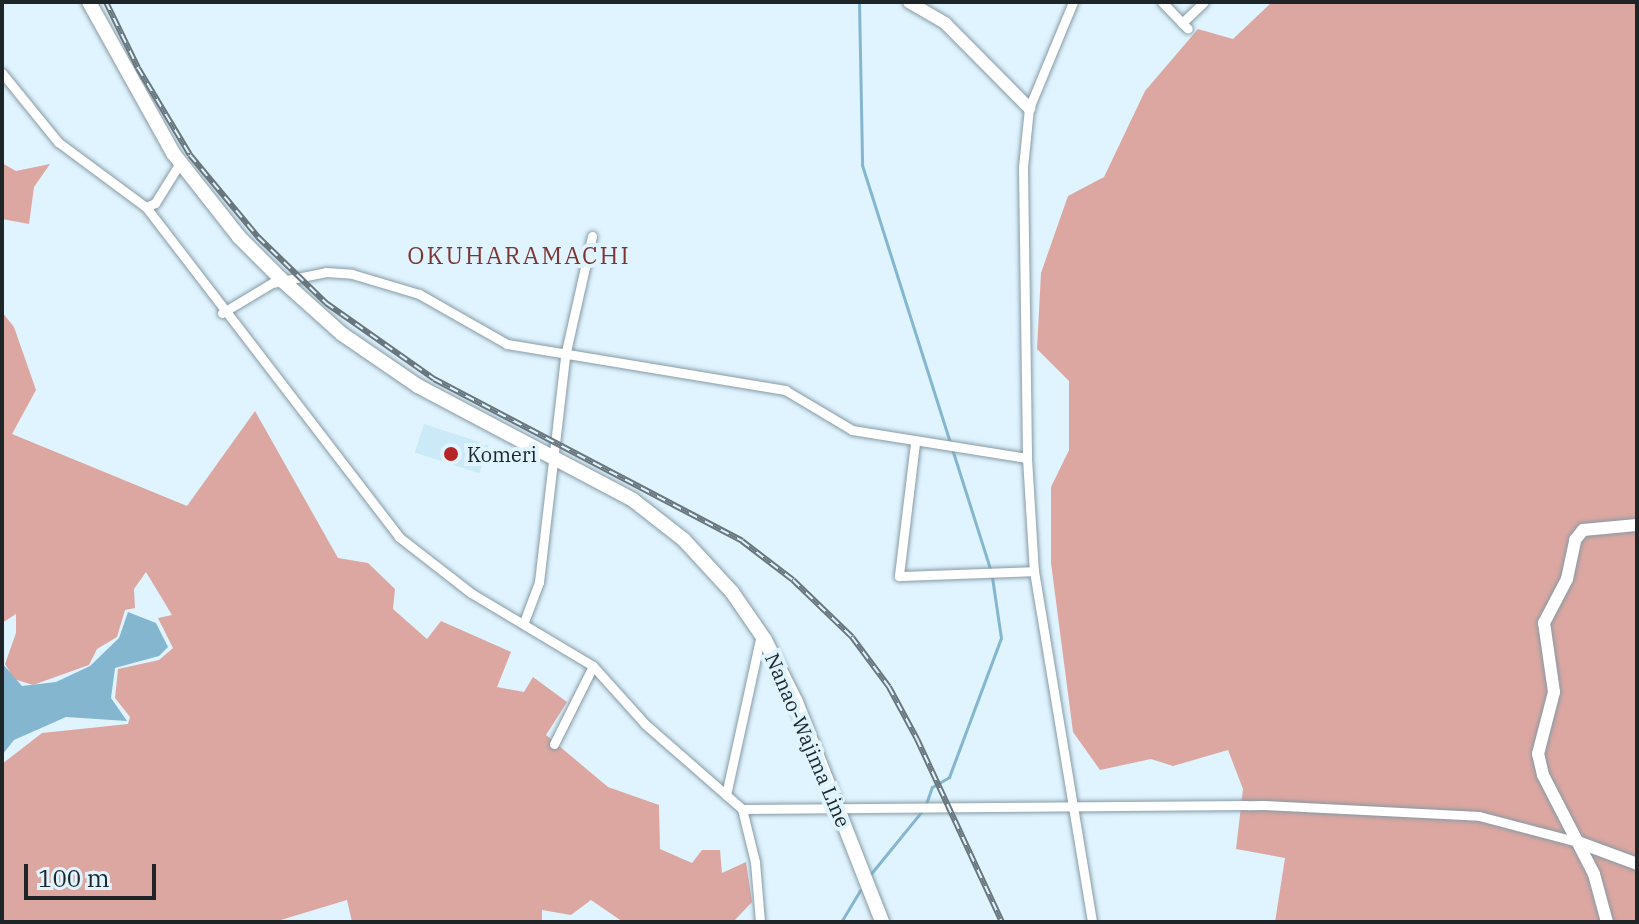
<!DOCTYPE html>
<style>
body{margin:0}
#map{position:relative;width:1639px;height:924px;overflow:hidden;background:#dff4ff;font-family:"IBM Plex Serif",serif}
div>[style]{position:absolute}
.built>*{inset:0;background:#cce9f8;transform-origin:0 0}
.forest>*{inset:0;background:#dca7a1}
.water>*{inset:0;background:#84b6cf}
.stream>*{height:3px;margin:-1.5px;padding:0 1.5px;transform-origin:1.5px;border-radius:1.5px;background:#84b6cf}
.roads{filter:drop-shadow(0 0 2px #879aa4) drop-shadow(0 0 2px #879aa4)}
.street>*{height:9px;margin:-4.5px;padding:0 4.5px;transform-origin:4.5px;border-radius:4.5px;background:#fff}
.secondary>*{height:12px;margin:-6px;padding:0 6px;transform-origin:6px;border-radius:6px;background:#fff}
.primary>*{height:14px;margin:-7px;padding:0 7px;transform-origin:7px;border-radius:7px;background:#fff}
.rail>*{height:6px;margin-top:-3px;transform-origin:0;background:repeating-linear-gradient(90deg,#dff4ff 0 9px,#69767d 0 18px);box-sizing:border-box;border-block:2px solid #69767d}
.dots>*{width:22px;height:22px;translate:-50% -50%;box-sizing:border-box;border:4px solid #dff4ff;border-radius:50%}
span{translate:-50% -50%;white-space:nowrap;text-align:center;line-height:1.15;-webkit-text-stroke:8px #dff4ff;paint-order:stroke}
.poi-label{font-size:20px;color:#1d2529}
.left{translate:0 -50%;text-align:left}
.street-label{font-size:20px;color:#1d2529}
.quarter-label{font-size:24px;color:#7c3530;letter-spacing:2px}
.frame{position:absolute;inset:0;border:4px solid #1d2529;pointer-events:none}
.scale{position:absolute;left:24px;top:864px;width:132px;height:36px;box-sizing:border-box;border:4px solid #1d2529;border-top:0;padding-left:10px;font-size:24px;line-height:28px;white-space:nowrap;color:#1d2529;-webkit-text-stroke:6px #dff4ff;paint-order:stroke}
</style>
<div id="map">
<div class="built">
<i style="left:424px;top:424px;width:68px;height:30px;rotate:18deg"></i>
</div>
<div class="forest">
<i style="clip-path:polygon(1272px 2px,1637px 2px,1637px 922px,1275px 922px,1285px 858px,1236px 849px,1243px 789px,1228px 750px,1173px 766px,1151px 759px,1100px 770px,1073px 732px,1051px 563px,1051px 487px,1069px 450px,1069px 381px,1037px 349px,1041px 273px,1068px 196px,1104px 177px,1145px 91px,1198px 29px,1233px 39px)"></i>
<i style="clip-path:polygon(2px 163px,16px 171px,50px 164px,34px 187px,29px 224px,2px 219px)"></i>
<i style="clip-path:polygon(2px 312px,14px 327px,36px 390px,12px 434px,187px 506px,255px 411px,338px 558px,368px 563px,395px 589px,393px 609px,427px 639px,441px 621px,511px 652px,497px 687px,524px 692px,533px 677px,567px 702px,546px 735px,608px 787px,659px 805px,660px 849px,692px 863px,702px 850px,720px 850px,722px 873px,746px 862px,752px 902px,733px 922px,623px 922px,591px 900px,571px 915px,542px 910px,542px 922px,352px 922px,347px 900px,274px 922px,2px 922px,2px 764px,42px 733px,128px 724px,130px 717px,115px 698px,118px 669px,159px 660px,173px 648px,158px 618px,172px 615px,146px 572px,134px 589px,135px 608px,125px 610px,117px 637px,97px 649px,89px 665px,33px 685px,14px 679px,5px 664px,16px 633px,16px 614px,2px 623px)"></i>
</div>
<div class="water">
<i style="clip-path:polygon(128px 612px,156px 623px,168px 647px,159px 656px,115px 668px,111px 698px,127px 721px,66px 717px,14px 740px,2px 755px,2px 663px,22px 686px,56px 682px,90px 666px,119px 638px)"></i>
</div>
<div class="stream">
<i style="left:859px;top:2px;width:163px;rotate:88.9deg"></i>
<i style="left:862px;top:165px;width:424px;rotate:72.4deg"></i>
<i style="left:926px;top:804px;width:18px;rotate:-71deg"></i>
<i style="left:932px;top:787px;width:20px;rotate:-30deg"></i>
<i style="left:949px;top:777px;width:148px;rotate:-69.5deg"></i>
<i style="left:1001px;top:638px;width:62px;rotate:-98.4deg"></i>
<i style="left:869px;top:876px;width:84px;rotate:-50.8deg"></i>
<i style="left:841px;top:922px;width:37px;rotate:-59deg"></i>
</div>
<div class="roads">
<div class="street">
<i style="left:1073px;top:2px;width:115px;rotate:112.5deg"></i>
<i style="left:1029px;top:108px;width:59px;rotate:95.8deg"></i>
<i style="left:1023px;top:167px;width:291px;rotate:89.2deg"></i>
<i style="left:1027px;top:458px;width:113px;rotate:86.5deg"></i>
<i style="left:1034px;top:571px;width:356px;rotate:80.6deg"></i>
<i style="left:1162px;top:2px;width:37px;rotate:46deg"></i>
<i style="left:1182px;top:23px;width:30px;rotate:-44deg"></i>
<i style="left:2px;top:73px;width:89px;rotate:50.9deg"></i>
<i style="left:58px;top:142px;width:109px;rotate:36.5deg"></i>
<i style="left:146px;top:207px;width:416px;rotate:52.5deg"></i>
<i style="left:399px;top:537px;width:91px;rotate:37.9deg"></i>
<i style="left:471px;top:593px;width:142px;rotate:30.9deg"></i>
<i style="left:593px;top:666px;width:78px;rotate:48.1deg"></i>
<i style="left:645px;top:724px;width:129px;rotate:41.2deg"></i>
<i style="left:742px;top:809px;width:55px;rotate:76.2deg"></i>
<i style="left:755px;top:862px;width:60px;rotate:85.2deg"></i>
<i style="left:146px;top:207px;width:10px;rotate:-24deg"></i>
<i style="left:155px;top:203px;width:47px;rotate:-58deg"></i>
<i style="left:222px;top:313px;width:58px;rotate:-31deg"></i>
<i style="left:272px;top:283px;width:55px;rotate:-11.5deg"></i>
<i style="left:326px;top:272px;width:26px;rotate:4deg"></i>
<i style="left:352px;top:274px;width:70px;rotate:16.6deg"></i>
<i style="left:419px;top:294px;width:101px;rotate:29.6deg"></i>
<i style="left:507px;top:344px;width:282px;rotate:9.4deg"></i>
<i style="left:785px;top:390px;width:78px;rotate:30.8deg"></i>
<i style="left:852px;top:430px;width:177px;rotate:9.1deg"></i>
<i style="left:915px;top:443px;width:134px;rotate:96.9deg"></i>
<i style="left:899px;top:576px;width:135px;rotate:-2.1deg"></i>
<i style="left:524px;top:622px;width:43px;rotate:-69.4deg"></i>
<i style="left:539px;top:582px;width:227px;rotate:-83.4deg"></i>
<i style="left:565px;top:356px;width:123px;rotate:-77.3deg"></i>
<i style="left:554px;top:744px;width:87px;rotate:-63.4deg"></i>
<i style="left:726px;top:795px;width:165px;rotate:-77.7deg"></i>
<i style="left:742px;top:809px;width:522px;rotate:-0.44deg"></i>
<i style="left:1264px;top:805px;width:215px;rotate:2.9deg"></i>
<i style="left:1479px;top:816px;width:102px;rotate:14.7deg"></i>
</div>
<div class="secondary">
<i style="left:909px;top:2px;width:42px;rotate:30.3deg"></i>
<i style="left:945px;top:23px;width:120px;rotate:45.3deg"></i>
<i style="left:1578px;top:842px;width:63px;rotate:20.4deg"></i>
<i style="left:1607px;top:922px;width:50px;rotate:-105.2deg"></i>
<i style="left:1594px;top:874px;width:111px;rotate:-117.3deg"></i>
<i style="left:1543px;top:775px;width:22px;rotate:-103deg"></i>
<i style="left:1538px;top:754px;width:64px;rotate:-75.5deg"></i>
<i style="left:1554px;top:692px;width:70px;rotate:-98.2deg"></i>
<i style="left:1544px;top:623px;width:50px;rotate:-62.4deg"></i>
<i style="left:1567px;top:579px;width:40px;rotate:-78deg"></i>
<i style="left:1575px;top:540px;width:13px;rotate:-51deg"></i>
<i style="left:1583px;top:530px;width:54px;rotate:-5.3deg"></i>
</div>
<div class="primary">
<i style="left:89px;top:2px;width:173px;rotate:60.9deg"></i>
<i style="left:173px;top:153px;width:107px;rotate:51.8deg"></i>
<i style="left:239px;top:237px;width:64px;rotate:45deg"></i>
<i style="left:284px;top:282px;width:78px;rotate:41.9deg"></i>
<i style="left:342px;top:334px;width:92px;rotate:34.4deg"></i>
<i style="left:418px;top:386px;width:243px;rotate:27.9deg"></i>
<i style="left:633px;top:500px;width:65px;rotate:38.1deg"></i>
<i style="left:684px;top:540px;width:71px;rotate:47.3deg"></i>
<i style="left:732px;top:592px;width:58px;rotate:55.5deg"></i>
<i style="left:765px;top:640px;width:69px;rotate:63.4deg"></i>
<i style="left:796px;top:702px;width:236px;rotate:68.6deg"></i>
</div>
</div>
<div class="rail">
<i style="left:106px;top:2px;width:73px;rotate:64.1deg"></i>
<i style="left:138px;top:68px;width:101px;rotate:59.1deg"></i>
<i style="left:190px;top:155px;width:107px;rotate:50.3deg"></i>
<i style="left:258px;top:237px;width:95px;rotate:44.1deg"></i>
<i style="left:326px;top:303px;width:132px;rotate:35.1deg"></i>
<i style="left:434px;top:379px;width:348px;rotate:27.7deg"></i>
<i style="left:742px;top:541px;width:64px;rotate:37.4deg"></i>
<i style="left:793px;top:580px;width:82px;rotate:44deg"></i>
<i style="left:852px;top:637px;width:62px;rotate:53.5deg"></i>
<i style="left:889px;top:687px;width:59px;rotate:61.7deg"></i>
<i style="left:917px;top:739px;width:202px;rotate:65.1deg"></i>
</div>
<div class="dots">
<i style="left:451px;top:454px;background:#b62627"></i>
</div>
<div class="poi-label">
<span class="left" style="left:467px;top:454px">Komeri</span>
</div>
<div class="street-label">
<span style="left:808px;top:740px;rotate:67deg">Nanao-Wajima Line</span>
</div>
<div class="quarter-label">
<span style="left:519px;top:256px">OKUHARAMACHI</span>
</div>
<div class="frame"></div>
<div class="scale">100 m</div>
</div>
